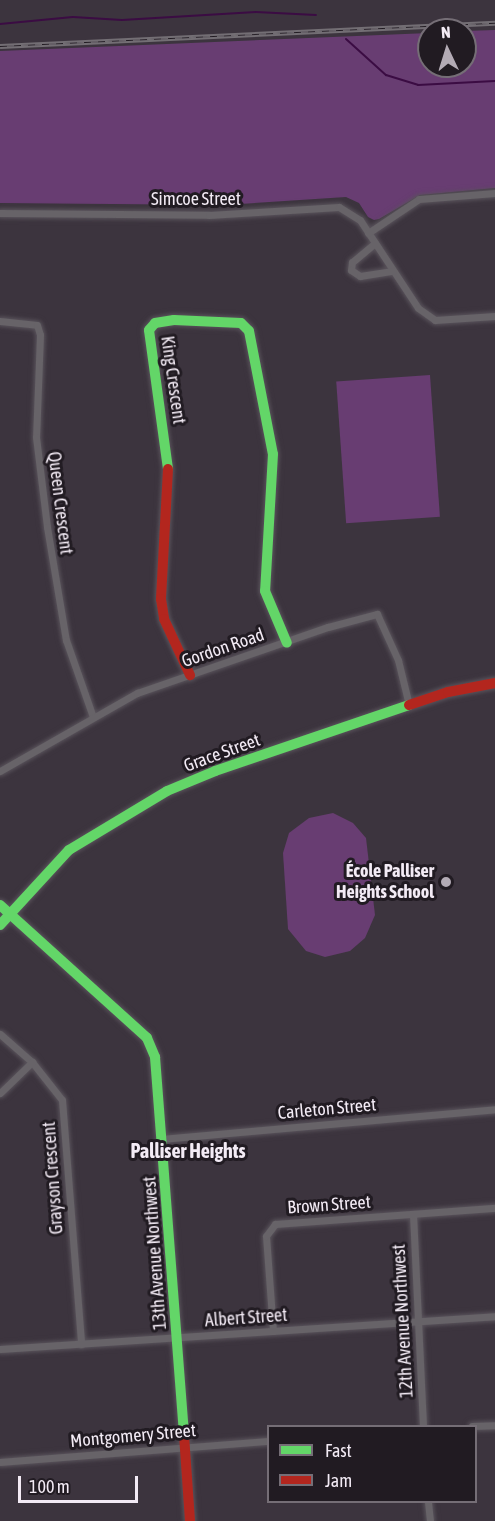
<!DOCTYPE html>
<meta charset="utf-8">
<style>
body{margin:0}
#map{position:relative;width:495px;height:1521px;overflow:hidden;background:#3c343e;font-family:"Asap Condensed",sans-serif}
div>[style]{position:absolute}
.green>*{inset:0;background:#683d72;transform-origin:0 0}
.stream>*{height:2px;margin:-1px;padding:0 1px;transform-origin:1px;border-radius:1px;background:#3b0c43}
.roads{filter:drop-shadow(0 0 2px #59535b) drop-shadow(0 0 2px #59535b)}
.street>*{height:7px;margin:-3.5px;padding:0 3.5px;transform-origin:3.5px;border-radius:3.5px;background:#676368}
.fast>*{height:10px;margin:-5px;padding:0 5px;transform-origin:5px;border-radius:5px;background:#63d668}
.jam>*{height:10px;margin:-5px;padding:0 5px;transform-origin:5px;border-radius:5px;background:#b3261e}
.rail>*{height:4.5px;margin-top:-2.25px;transform-origin:0;background:repeating-linear-gradient(90deg,#211b22 0 7px,#736e74 0 14px);box-sizing:border-box;border-block:2px solid #736e74}
.dots>*{width:16px;height:16px;translate:-50% -50%;box-sizing:border-box;border:3px solid #211b22;border-radius:50%}
span{translate:-50% -50%;white-space:nowrap;text-align:center;line-height:1.15;-webkit-text-stroke:6px #211b22;paint-order:stroke}
.street-label{font-size:18px;color:#f3ebf5}
.poi-label{font-size:18px;color:#f3ebf5;font-weight:700}
.right{translate:-100% -50%;text-align:right}
.neighbourhood-label{font-size:20px;color:#f3ebf5;font-weight:700}
.legend{position:absolute;left:267px;top:1425px;width:210px;height:78px;box-sizing:border-box;background:#211b22;border:2px solid #756e76;margin:0;padding:8px 10px;list-style:none;font-size:18px;color:#f3ebf5}
.legend li{display:flex;align-items:center;gap:12px;height:30px}
.legend b{width:30px;border:2px solid #756e76}
.north{position:absolute;left:417px;top:18px;width:60px;height:60px;box-sizing:border-box;background:#211b22;border:2px solid #756e76;border-radius:50%;rotate:356deg;font-size:16px;font-weight:700;line-height:24px;text-align:center;color:#f3ebf5}
.north::after{content:'';display:block;margin:auto;width:21px;height:27px;background:#b3abb5;clip-path:polygon(50% 0,100% 100%,50% 72%,0 100%)}
.scale{position:absolute;left:18px;top:1476px;width:120px;height:27px;box-sizing:border-box;border:3px solid #f3ebf5;border-top:0;padding-left:8px;font-size:18px;line-height:21px;white-space:nowrap;color:#f3ebf5;-webkit-text-stroke:4px #211b22;paint-order:stroke}
</style>
<div id="map">
<div class="green">
<i style="clip-path:polygon(495px 30px,495px 188px,420px 195px,379px 219px,374px 220px,368px 217px,359px 203px,346px 197px,224px 205px,0 203px,0 51px,429px 33px,429px 66px,465px 66px,465px 31px)"></i>
<i style="left:430px;top:375px;width:142px;height:94px;rotate:86deg"></i>
<i style="clip-path:polygon(333px 813px,353px 823px,366px 838px,375px 915px,365px 938px,350px 951px,325px 957px,306px 951px,288px 929px,283px 853px,289px 833px,309px 818px)"></i>
</div>
<div class="stream">
<i style="left:0;top:24px;width:73px;rotate:-5.5deg"></i>
<i style="left:73px;top:17px;width:49px;rotate:3.5deg"></i>
<i style="left:122px;top:20px;width:134px;rotate:-3.4deg"></i>
<i style="left:256px;top:12px;width:60px;rotate:2.9deg"></i>
<i style="left:346px;top:39px;width:54px;rotate:42deg"></i>
<i style="left:386px;top:75px;width:34px;rotate:17deg"></i>
<i style="left:418px;top:85px;width:77px;rotate:-3deg"></i>
</div>
<div class="roads">
<div class="street">
<i style="left:0;top:213px;width:209px;rotate:0.5deg"></i>
<i style="left:209px;top:215px;width:130px;rotate:-3.5deg"></i>
<i style="left:339px;top:207px;width:25px;rotate:32deg"></i>
<i style="left:360px;top:220px;width:105px;rotate:56.6deg"></i>
<i style="left:418px;top:308px;width:21px;rotate:35deg"></i>
<i style="left:435px;top:320px;width:60px;rotate:-3.8deg"></i>
<i style="left:368px;top:233px;width:61px;rotate:-33.7deg"></i>
<i style="left:419px;top:199px;width:76px;rotate:-4.5deg"></i>
<i style="left:375px;top:243px;width:30px;rotate:140deg"></i>
<i style="left:352px;top:262px;width:8px;rotate:97deg"></i>
<i style="left:351px;top:270px;width:11px;rotate:34deg"></i>
<i style="left:360px;top:276px;width:33px;rotate:-9deg"></i>
<i style="left:0;top:321px;width:37px;rotate:6deg"></i>
<i style="left:37px;top:325px;width:10px;rotate:73deg"></i>
<i style="left:40px;top:335px;width:102px;rotate:92.2deg"></i>
<i style="left:36px;top:437px;width:91px;rotate:83deg"></i>
<i style="left:47px;top:527px;width:115px;rotate:80.5deg"></i>
<i style="left:66px;top:640px;width:82px;rotate:70.7deg"></i>
<i style="left:0;top:771px;width:158px;rotate:-29.7deg"></i>
<i style="left:137px;top:693px;width:202px;rotate:-19.1deg"></i>
<i style="left:328px;top:627px;width:51px;rotate:-14.9deg"></i>
<i style="left:377px;top:614px;width:51px;rotate:65.5deg"></i>
<i style="left:398px;top:660px;width:46px;rotate:76.3deg"></i>
<i style="left:0;top:1034px;width:43px;rotate:41.2deg"></i>
<i style="left:32px;top:1062px;width:48px;rotate:51.7deg"></i>
<i style="left:62px;top:1100px;width:245px;rotate:85.5deg"></i>
<i style="left:0;top:1093px;width:45px;rotate:-44.1deg"></i>
<i style="left:162px;top:1139px;width:334px;rotate:-5.1deg"></i>
<i style="left:413px;top:1214px;width:212px;rotate:87.3deg"></i>
<i style="left:273px;top:1331px;width:95px;rotate:-94.2deg"></i>
<i style="left:266px;top:1236px;width:15px;rotate:-53deg"></i>
<i style="left:275px;top:1224px;width:221px;rotate:-4.2deg"></i>
<i style="left:0;top:1349px;width:496px;rotate:-3.8deg"></i>
<i style="left:472px;top:1426px;width:23px;rotate:-2deg"></i>
<i style="left:0;top:1462px;width:269px;rotate:-4.5deg"></i>
<i style="left:428px;top:1502px;width:19px;rotate:84deg"></i>
</div>
<div class="fast">
<i style="left:168px;top:469px;width:140px;rotate:-97.8deg"></i>
<i style="left:149px;top:330px;width:9px;rotate:-49deg"></i>
<i style="left:155px;top:323px;width:19px;rotate:-9deg"></i>
<i style="left:174px;top:320px;width:67px;rotate:2.6deg"></i>
<i style="left:241px;top:323px;width:11px;rotate:45deg"></i>
<i style="left:249px;top:331px;width:125px;rotate:79deg"></i>
<i style="left:273px;top:454px;width:137px;rotate:93.3deg"></i>
<i style="left:265px;top:591px;width:56px;rotate:67.1deg"></i>
<i style="left:0;top:905px;width:198px;rotate:42.1deg"></i>
<i style="left:147px;top:1038px;width:21px;rotate:67deg"></i>
<i style="left:155px;top:1057px;width:379px;rotate:85.6deg"></i>
<i style="left:0;top:925px;width:102px;rotate:-47.4deg"></i>
<i style="left:69px;top:850px;width:114px;rotate:-31deg"></i>
<i style="left:167px;top:791px;width:52px;rotate:-22.6deg"></i>
<i style="left:215px;top:771px;width:205px;rotate:-18.8deg"></i>
</div>
<div class="jam">
<i style="left:168px;top:469px;width:130px;rotate:93.1deg"></i>
<i style="left:161px;top:599px;width:20px;rotate:81deg"></i>
<i style="left:164px;top:619px;width:62px;rotate:65.1deg"></i>
<i style="left:409px;top:705px;width:41px;rotate:-18.4deg"></i>
<i style="left:448px;top:692px;width:48px;rotate:-10.8deg"></i>
<i style="left:184px;top:1435px;width:86px;rotate:86deg"></i>
</div>
</div>
<div class="rail">
<i style="left:0;top:46px;width:496px;rotate:-2.7deg"></i>
</div>
<div class="dots">
<i style="left:446px;top:882px;background:#b3abb5"></i>
</div>
<div class="street-label">
<span style="left:196px;top:199px">Simcoe Street</span>
<span style="left:173px;top:380px;rotate:82deg">King Crescent</span>
<span style="left:60px;top:503px;rotate:83deg">Queen Crescent</span>
<span style="left:223px;top:648px;rotate:-19deg">Gordon Road</span>
<span style="left:222px;top:753px;rotate:-20deg">Grace Street</span>
<span style="left:327px;top:1109px;rotate:-5deg">Carleton Street</span>
<span style="left:53px;top:1178px;rotate:-94deg">Grayson Crescent</span>
<span style="left:329px;top:1205px;rotate:-4deg">Brown Street</span>
<span style="left:155px;top:1253px;rotate:-94deg">13th Avenue Northwest</span>
<span style="left:246px;top:1318px;rotate:-4deg">Albert Street</span>
<span style="left:403px;top:1321px;rotate:-93deg">12th Avenue Northwest</span>
<span style="left:133px;top:1436px;rotate:-5deg">Montgomery Street</span>
</div>
<div class="poi-label">
<span class="right" style="left:434px;top:882px">École Palliser<br>Heights School</span>
</div>
<div class="neighbourhood-label">
<span style="left:188px;top:1150px">Palliser Heights</span>
</div>
<ul class="legend">
<li><b style="height:8px;background:#63d668"></b>Fast</li>
<li><b style="height:8px;background:#b3261e"></b>Jam</li>
</ul>
<div class="north">N</div>
<div class="scale">100 m</div>
</div>
